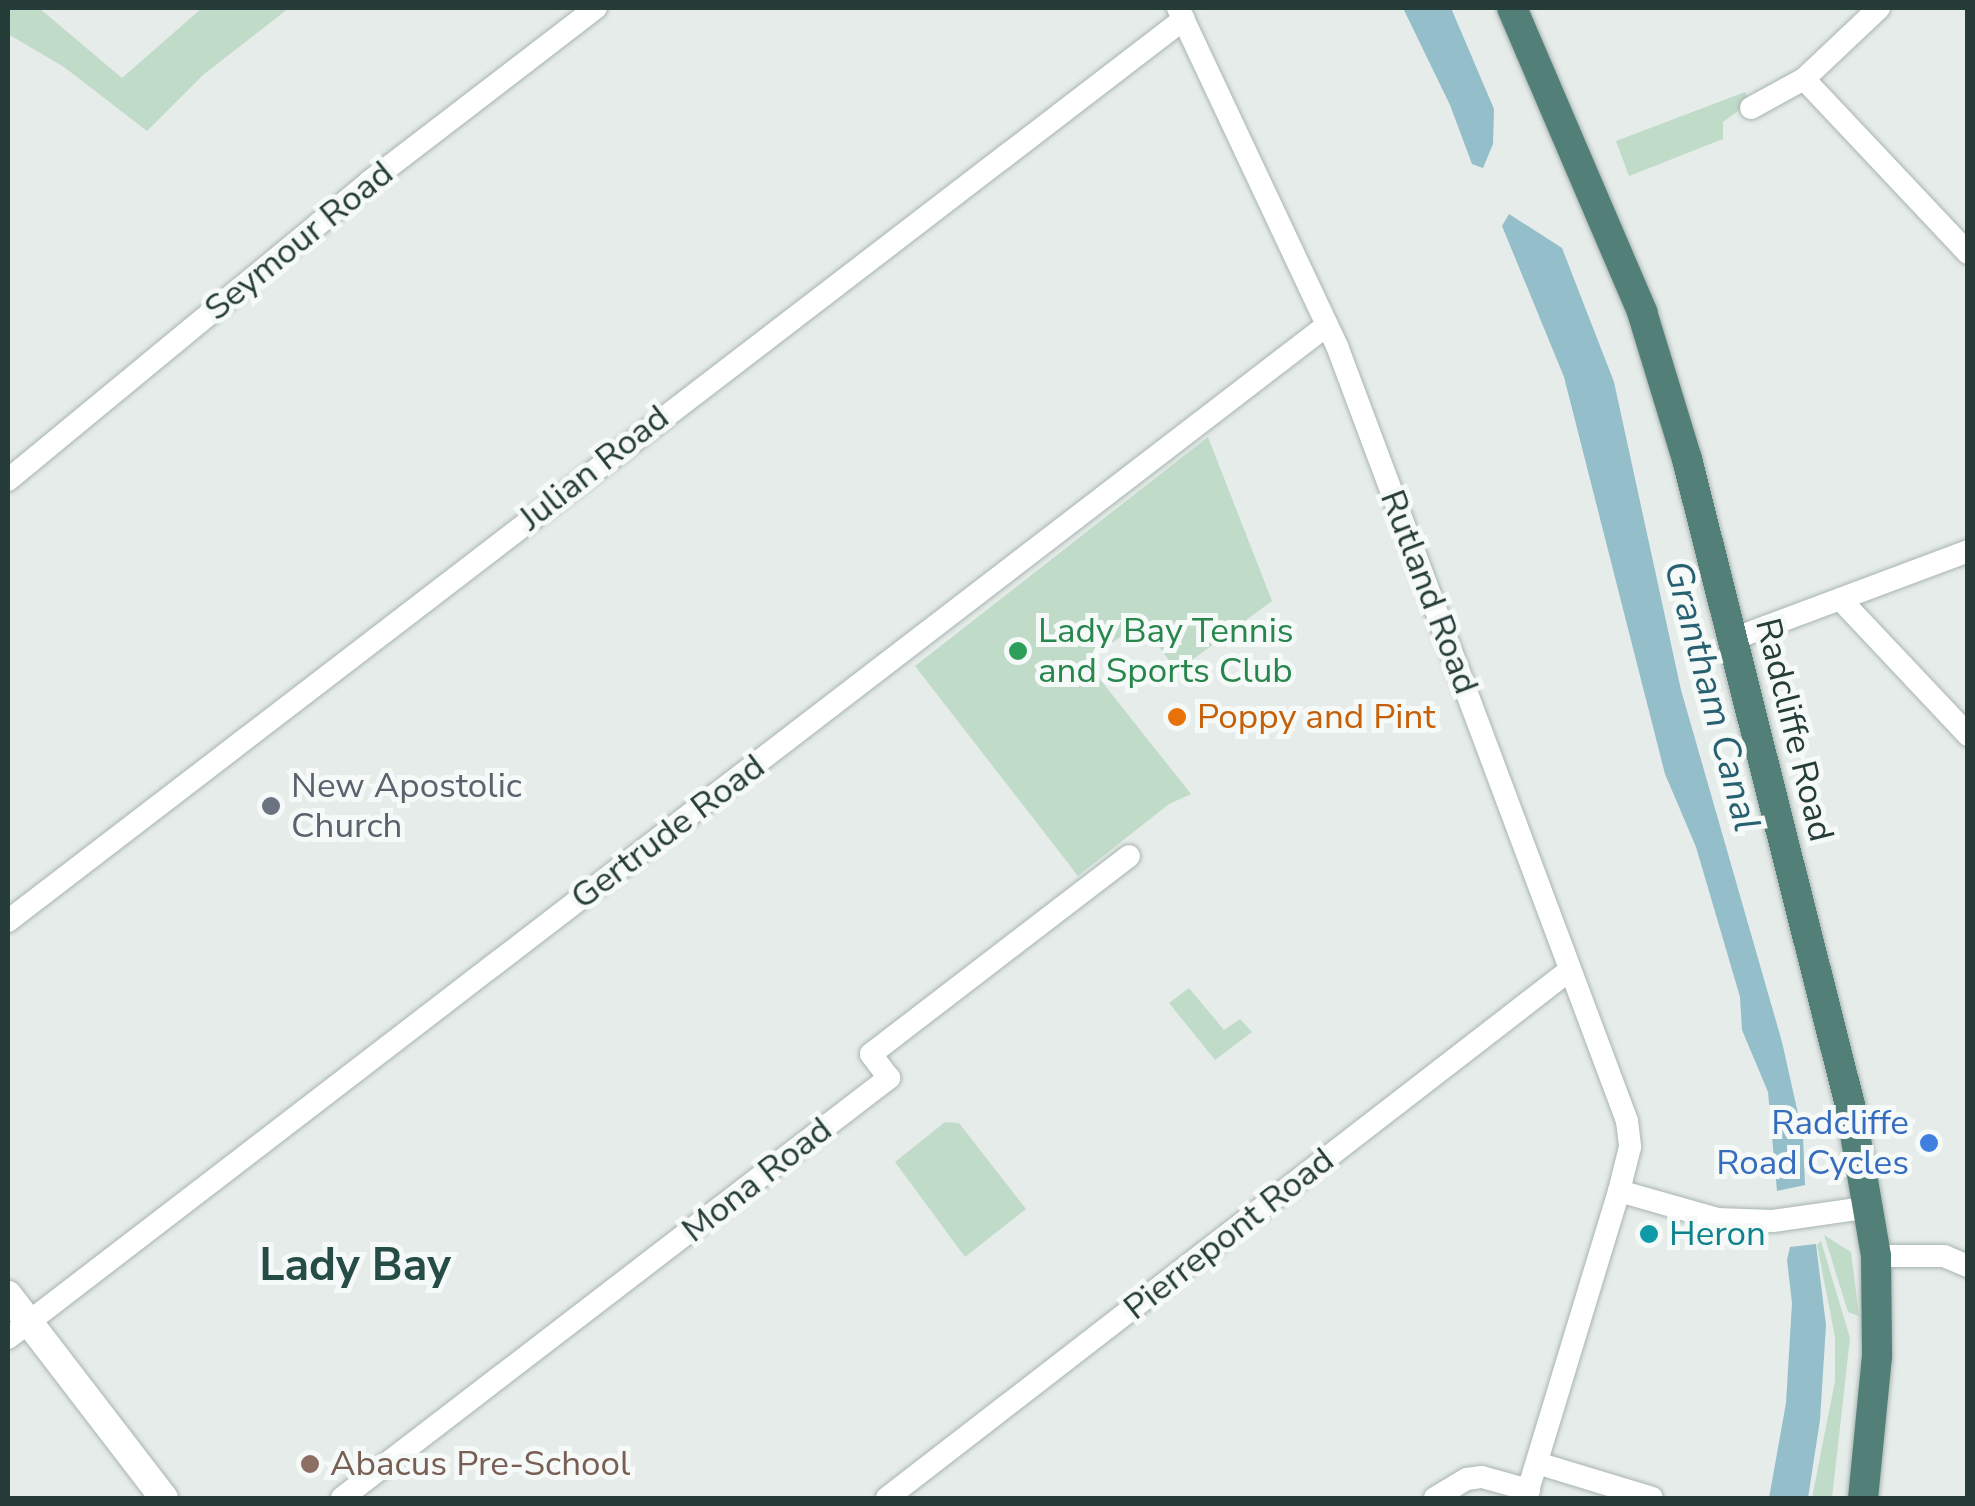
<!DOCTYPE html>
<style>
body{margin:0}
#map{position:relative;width:1975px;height:1506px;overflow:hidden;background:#e5ece9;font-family:"Nunito Sans",sans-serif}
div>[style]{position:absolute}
.green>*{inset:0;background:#c1dbc9}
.water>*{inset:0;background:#94beca}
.roads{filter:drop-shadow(0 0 2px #a8b4b0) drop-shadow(0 0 2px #a8b4b0)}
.minor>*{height:22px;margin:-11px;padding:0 11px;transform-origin:11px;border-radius:11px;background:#fff}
.tertiary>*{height:28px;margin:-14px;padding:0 14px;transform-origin:14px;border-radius:14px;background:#fff}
.trunk>*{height:30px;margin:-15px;padding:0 15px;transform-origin:15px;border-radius:15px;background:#528078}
.dots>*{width:28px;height:28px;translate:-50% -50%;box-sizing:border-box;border:5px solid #f5f9f7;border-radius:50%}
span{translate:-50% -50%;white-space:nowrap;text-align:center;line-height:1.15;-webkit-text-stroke:10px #f5f9f7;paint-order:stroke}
.street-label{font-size:35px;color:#263c38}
.leisure-label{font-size:35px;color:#27864d}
.left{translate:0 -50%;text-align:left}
.food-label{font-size:35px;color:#c56008}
.worship-label{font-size:35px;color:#5b616d}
.shop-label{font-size:35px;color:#366cbe}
.right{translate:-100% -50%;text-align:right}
.culture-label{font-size:35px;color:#0d838f}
.education-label{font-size:35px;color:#785e54}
.water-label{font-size:38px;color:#276071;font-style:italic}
.district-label{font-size:45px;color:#254c45;font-weight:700}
.frame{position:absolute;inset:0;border:10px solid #263c38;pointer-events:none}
</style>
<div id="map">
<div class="green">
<i style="clip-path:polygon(8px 8px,39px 8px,122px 78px,202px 8px,289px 8px,203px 75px,147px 131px,64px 67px,8px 34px)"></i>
<i style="clip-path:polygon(1745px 92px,1750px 102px,1723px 122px,1723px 139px,1629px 176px,1616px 141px)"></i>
<i style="clip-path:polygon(1208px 437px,1272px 601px,1177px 671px,1140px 621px,1087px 663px,1191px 794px,1169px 804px,1078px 876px,915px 666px)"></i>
<i style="clip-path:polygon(1189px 988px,1224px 1030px,1240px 1019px,1252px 1032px,1215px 1060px,1169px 1003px)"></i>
<i style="clip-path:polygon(945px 1122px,959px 1123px,1026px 1209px,965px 1257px,895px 1162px)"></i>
<i style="clip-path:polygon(1824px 1235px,1851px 1252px,1859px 1316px,1848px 1312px)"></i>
<i style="clip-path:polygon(1821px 1241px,1850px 1338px,1832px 1498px,1812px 1498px,1835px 1381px,1835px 1337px,1817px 1245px)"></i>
</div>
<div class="water">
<i style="clip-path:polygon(1403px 8px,1451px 8px,1494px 109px,1493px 144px,1483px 168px,1472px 164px,1450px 105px)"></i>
<i style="clip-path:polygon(1509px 214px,1562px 248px,1614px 382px,1681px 690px,1782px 1042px,1803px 1136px,1805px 1185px,1777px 1191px,1768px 1092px,1742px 1030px,1740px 997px,1696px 847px,1665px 774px,1564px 377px,1502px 226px)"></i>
<i style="clip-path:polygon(1816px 1244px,1826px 1325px,1820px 1420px,1808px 1498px,1769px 1498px,1786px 1403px,1792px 1303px,1787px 1260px,1790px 1247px)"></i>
</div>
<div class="roads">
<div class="minor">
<i style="left:1178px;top:8px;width:374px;rotate:64.8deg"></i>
<i style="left:1337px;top:346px;width:827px;rotate:69.48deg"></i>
<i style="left:1627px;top:1121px;width:26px;rotate:83deg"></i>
<i style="left:1630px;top:1147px;width:45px;rotate:104deg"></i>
<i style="left:1619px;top:1191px;width:321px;rotate:106.9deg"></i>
<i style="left:1804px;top:79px;width:239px;rotate:46.7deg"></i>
<i style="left:1751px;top:108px;width:60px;rotate:-28.7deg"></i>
<i style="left:1804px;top:79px;width:103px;rotate:-43.4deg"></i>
<i style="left:8px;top:480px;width:468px;rotate:-39.5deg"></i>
<i style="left:369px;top:182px;width:286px;rotate:-37.5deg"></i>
<i style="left:1840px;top:599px;width:187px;rotate:46.7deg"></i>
<i style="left:1733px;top:639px;width:251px;rotate:-20.5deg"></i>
<i style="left:8px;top:921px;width:1482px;rotate:-37.49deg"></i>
<i style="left:1619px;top:1191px;width:102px;rotate:15.9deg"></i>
<i style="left:1717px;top:1219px;width:56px;rotate:2deg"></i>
<i style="left:1773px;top:1221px;width:98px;rotate:-8.2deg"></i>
<i style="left:1876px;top:1256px;width:68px"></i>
<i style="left:1944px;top:1256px;width:26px;rotate:23deg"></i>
<i style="left:8px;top:1338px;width:1663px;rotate:-37.52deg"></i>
<i style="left:1537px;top:1463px;width:120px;rotate:16.9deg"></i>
<i style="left:342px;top:1498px;width:690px;rotate:-37.52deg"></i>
<i style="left:889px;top:1078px;width:30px;rotate:-127deg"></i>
<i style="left:871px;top:1054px;width:325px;rotate:-37.5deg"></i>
<i style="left:887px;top:1498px;width:863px;rotate:-37.71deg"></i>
<i style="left:1435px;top:1498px;width:37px;rotate:-31deg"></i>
<i style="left:1467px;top:1479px;width:15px;rotate:-8deg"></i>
<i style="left:1482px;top:1477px;width:49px;rotate:15.5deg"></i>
</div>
<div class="tertiary">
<i style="left:8px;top:1295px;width:256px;rotate:52.5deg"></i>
</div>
<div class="trunk">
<i style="left:1512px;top:8px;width:331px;rotate:66.8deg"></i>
<i style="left:1642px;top:312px;width:154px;rotate:73deg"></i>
<i style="left:1687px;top:459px;width:666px;rotate:75.84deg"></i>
<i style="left:1850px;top:1105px;width:153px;rotate:80.2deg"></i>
<i style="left:1876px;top:1256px;width:100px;rotate:89.4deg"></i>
<i style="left:1877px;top:1356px;width:143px;rotate:95.6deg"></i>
</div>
</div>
<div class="dots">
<i style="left:1018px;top:651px;background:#2e9e5b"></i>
<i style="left:1177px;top:717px;background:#e8710a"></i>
<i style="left:271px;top:806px;background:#6b7280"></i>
<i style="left:1929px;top:1143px;background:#3f7fe0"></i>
<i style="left:1649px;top:1234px;background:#0f9aa8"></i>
<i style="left:310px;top:1464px;background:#8d6e63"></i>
</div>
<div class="street-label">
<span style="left:299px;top:241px;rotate:-39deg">Seymour Road</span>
<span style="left:594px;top:468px;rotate:-38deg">Julian Road</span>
<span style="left:1429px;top:592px;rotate:69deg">Rutland Road</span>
<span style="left:1794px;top:730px;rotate:76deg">Radcliffe Road</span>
<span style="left:668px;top:832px;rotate:-37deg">Gertrude Road</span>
<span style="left:757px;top:1180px;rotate:-38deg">Mona Road</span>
<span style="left:1229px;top:1234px;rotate:-38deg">Pierrepont Road</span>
</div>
<div class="leisure-label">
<span class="left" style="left:1038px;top:651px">Lady Bay Tennis<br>and Sports Club</span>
</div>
<div class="food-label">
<span class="left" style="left:1197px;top:717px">Poppy and Pint</span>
</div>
<div class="worship-label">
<span class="left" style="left:291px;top:806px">New Apostolic<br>Church</span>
</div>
<div class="shop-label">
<span class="right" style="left:1909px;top:1143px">Radcliffe<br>Road Cycles</span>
</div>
<div class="culture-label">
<span class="left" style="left:1669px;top:1234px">Heron</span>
</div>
<div class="education-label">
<span class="left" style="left:330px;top:1464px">Abacus Pre-School</span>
</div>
<div class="water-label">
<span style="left:1712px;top:696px;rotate:75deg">Grantham Canal</span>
</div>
<div class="district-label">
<span style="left:355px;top:1266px">Lady Bay</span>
</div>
<div class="frame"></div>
</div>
